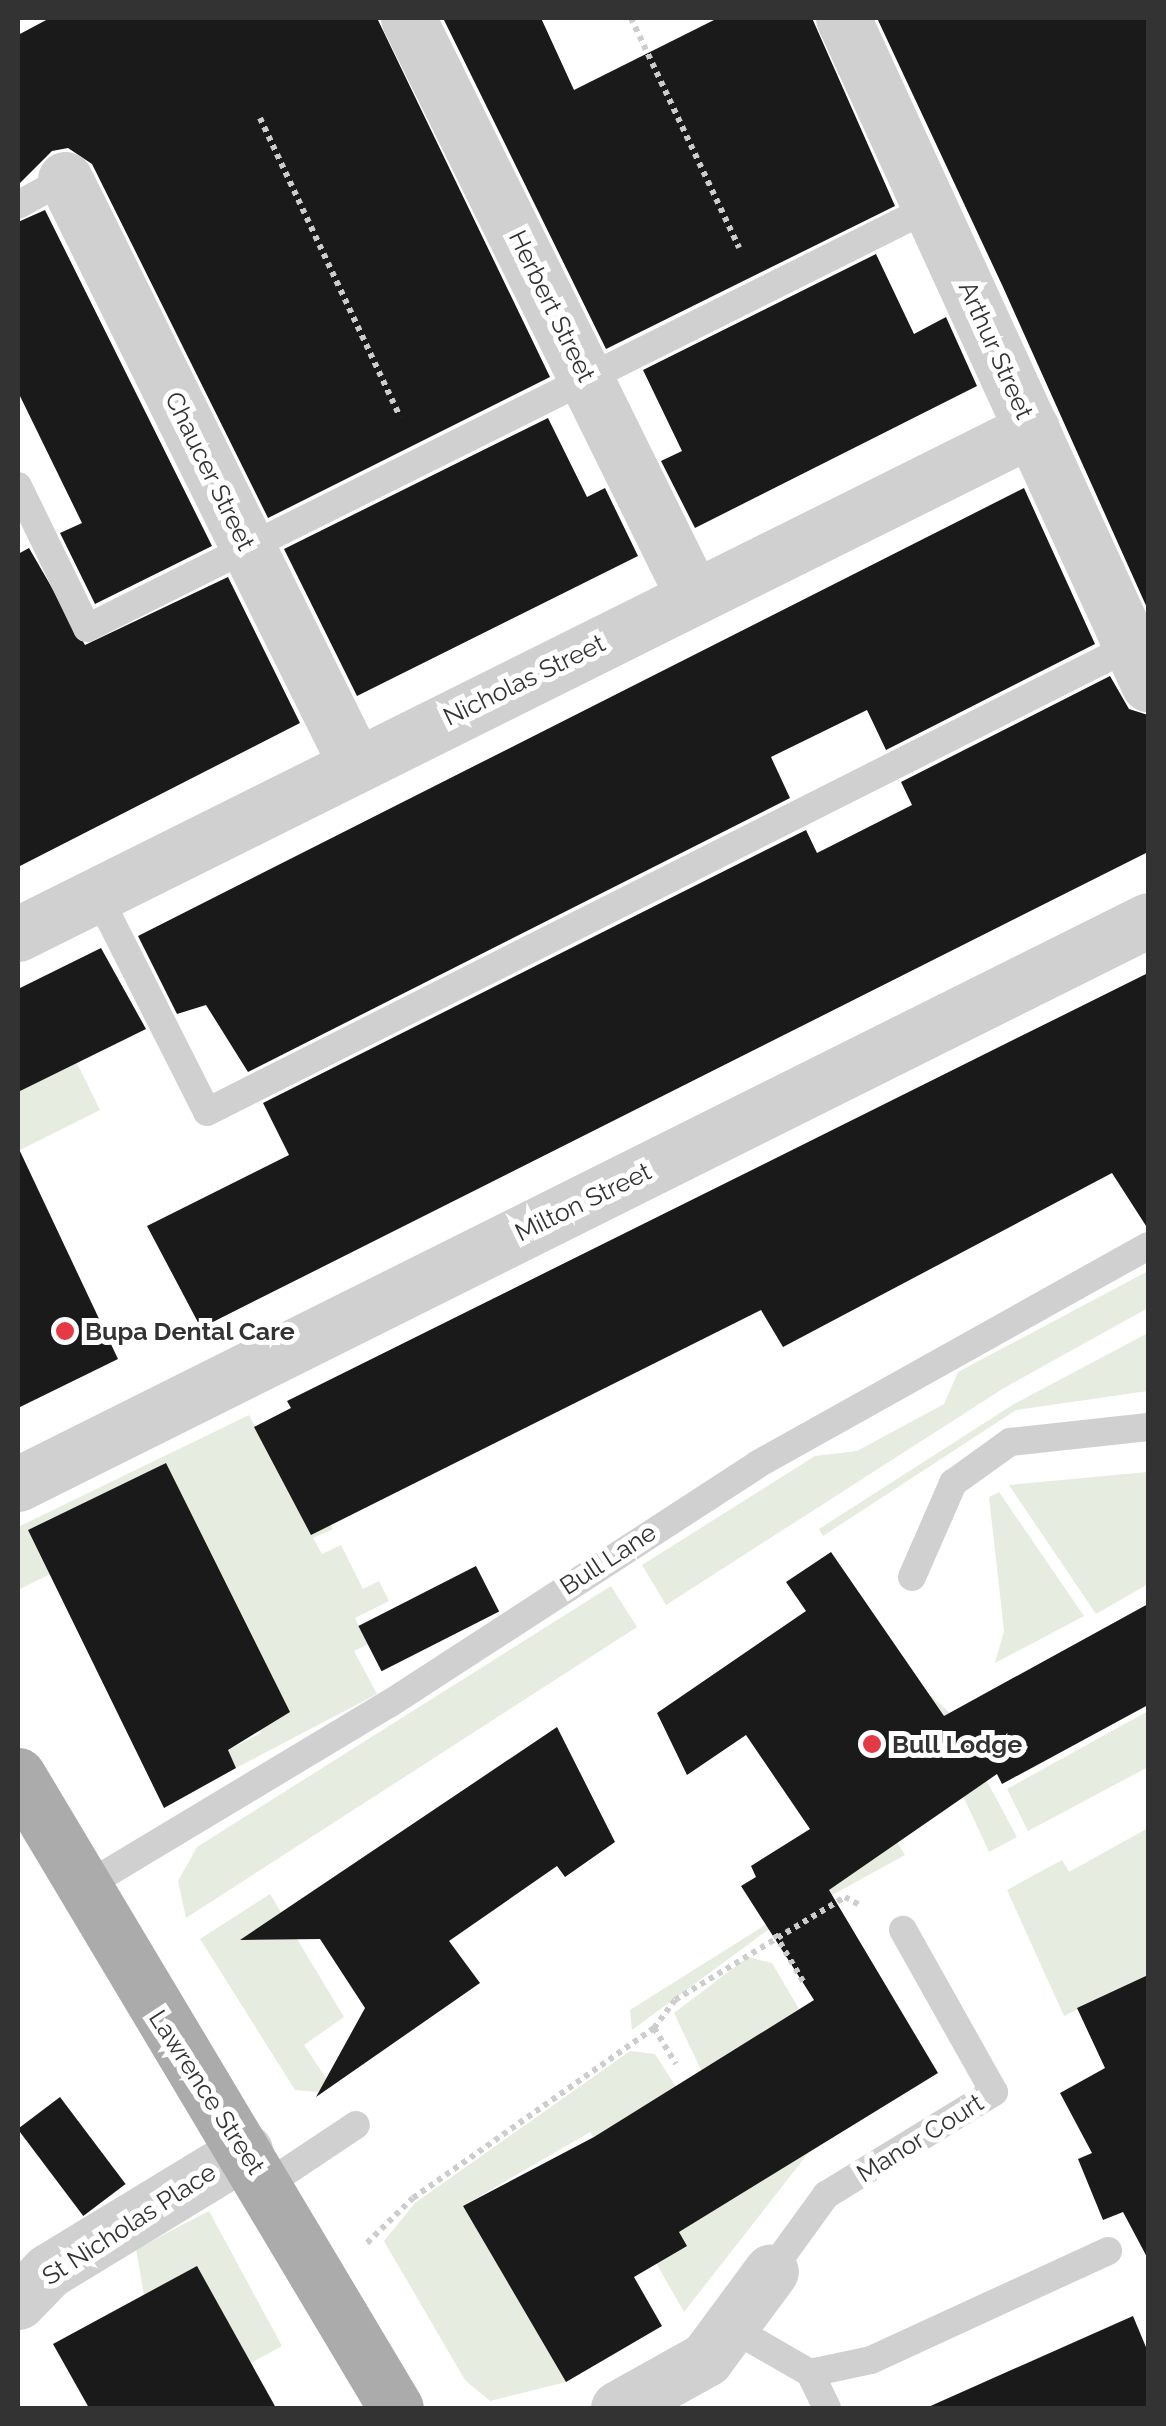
<!DOCTYPE html>
<style>
body{margin:0}
#map{position:relative;width:1166px;height:2426px;overflow:hidden;background:#fff;font-family:Raleway,sans-serif}
div>[style]{position:absolute}
.green>*{inset:0;background:#e6ecdf}
.building>*{inset:0;background:#1a1a1a;transform-origin:0 0}
.path>*{height:6px;margin-top:-3px;transform-origin:0;background:repeating-linear-gradient(90deg,#cdcdcd 0 5px,transparent 0 10px)}
.service>*{height:28px;margin:-14px;padding:0 14px;transform-origin:14px;border-radius:14px;background:#d0d0d0}
.minor>*{height:55px;margin:-27.5px;padding:0 27.5px;transform-origin:27.5px;border-radius:27.5px;background:#d0d0d0}
.primary>*{height:55px;margin:-27.5px;padding:0 27.5px;transform-origin:27.5px;border-radius:27.5px;background:#ababab}
.dots>*{width:28px;height:28px;translate:-50% -50%;box-sizing:border-box;border:5px solid #fff;border-radius:50%}
span{translate:-50% -50%;white-space:nowrap;text-align:center;line-height:1.15;-webkit-text-stroke:10px #fff;paint-order:stroke}
.street-label{font-size:25px;color:#333}
.poi-label{font-size:25px;color:#333;font-weight:700}
.left{translate:0 -50%;text-align:left}
.frame{position:absolute;inset:0;border:20px solid #333;pointer-events:none}
</style>
<div id="map">
<div class="green">
<i style="clip-path:polygon(26px 1041px,77px 1063px,100px 1110px,18px 1151px,18px 1046px)"></i>
<i style="clip-path:polygon(1148px 1271px,1148px 1308px,1004px 1388px,666px 1605px,642px 1565px,815px 1456px,857px 1451px,944px 1404px,958px 1372px)"></i>
<i style="clip-path:polygon(1148px 1333px,1148px 1391px,1016px 1410px,823px 1536px,819px 1529px,1014px 1404px)"></i>
<i style="clip-path:polygon(249px 1415px,275px 1465px,317px 1500px,333px 1529px,313px 1538px,322px 1554px,341px 1545px,363px 1589px,379px 1581px,389px 1601px,355px 1618px,368px 1644px,354px 1651px,377px 1694px,236px 1768px,228px 1750px,261px 1733px,166px 1463px,28px 1530px,50px 1574px,18px 1590px,18px 1527px)"></i>
<i style="clip-path:polygon(1148px 1472px,1148px 1584px,1096px 1614px,1009px 1485px)"></i>
<i style="clip-path:polygon(999px 1492px,1084px 1616px,995px 1663px,1004px 1631px,989px 1497px)"></i>
<i style="clip-path:polygon(611px 1586px,637px 1627px,186px 1918px,178px 1881px,197px 1847px)"></i>
<i style="clip-path:polygon(931px 1696px,950px 1713px,1017px 1837px,989px 1852px,964px 1798px,886px 1729px)"></i>
<i style="clip-path:polygon(1148px 1711px,1148px 1767px,1028px 1831px,1007px 1789px)"></i>
<i style="clip-path:polygon(1148px 1828px,1148px 1975px,1064px 2016px,1007px 1890px,1062px 1860px,1069px 1872px)"></i>
<i style="clip-path:polygon(897px 1842px,905px 1855px,765px 1932px,632px 2030px,630px 2010px)"></i>
<i style="clip-path:polygon(270px 1894px,344px 2017px,304px 2045px,330px 2084px,317px 2092px,295px 2090px,200px 1939px)"></i>
<i style="clip-path:polygon(748px 1957px,772px 1963px,799px 2009px,702px 2072px,674px 2013px)"></i>
<i style="clip-path:polygon(630px 2051px,655px 2054px,676px 2087px,602px 2152px,590px 2132px,463px 2206px,566px 2382px,490px 2401px,465px 2380px,384px 2241px,415px 2203px)"></i>
<i style="clip-path:polygon(813px 2147px,684px 2312px,656px 2263px,686px 2246px,679px 2232px)"></i>
<i style="clip-path:polygon(209px 2211px,282px 2346px,251px 2363px,144px 2295px,136px 2249px)"></i>
</div>
<div class="building">
<i style="clip-path:polygon(50px 18px,377px 18px,550px 377px,268px 518px,92px 164px,68px 148px,52px 151px,18px 185px,18px 35px)"></i>
<i style="clip-path:polygon(443px 18px,541px 18px,574px 90px,718px 18px,812px 18px,895px 206px,606px 349px)"></i>
<i style="clip-path:polygon(877px 18px,1148px 18px,1148px 610px,1003px 287px)"></i>
<i style="clip-path:polygon(45px 210px,212px 546px,95px 604px,60px 533px,82px 523px,18px 392px,18px 222px)"></i>
<i style="clip-path:polygon(876px 254px,914px 334px,946px 317px,977px 386px,695px 528px,661px 461px,682px 451px,643px 370px)"></i>
<i style="clip-path:polygon(548px 418px,587px 497px,605px 488px,638px 556px,357px 696px,284px 549px)"></i>
<i style="clip-path:polygon(1024px 488px,1095px 644px,886px 750px,867px 710px,771px 757px,790px 798px,248px 1072px,206px 1005px,177px 1014px,138px 936px)"></i>
<i style="clip-path:polygon(29px 548px,85px 645px,228px 577px,300px 723px,18px 867px,18px 554px)"></i>
<i style="clip-path:polygon(1110px 676px,1129px 709px,1148px 715px,1148px 852px,201px 1328px,147px 1226px,289px 1155px,263px 1103px,806px 830px,817px 853px,912px 805px,901px 782px)"></i>
<i style="clip-path:polygon(101px 948px,146px 1029px,18px 1092px,18px 989px)"></i>
<i style="clip-path:polygon(1148px 973px,1148px 1229px,1112px 1173px,783px 1347px,761px 1310px,311px 1535px,254px 1427px,291px 1408px,287px 1401px)"></i>
<i style="clip-path:polygon(18px 1147px,118px 1359px,18px 1408px)"></i>
<i style="clip-path:polygon(166px 1463px,290px 1712px,228px 1750px,236px 1768px,164px 1808px,28px 1530px)"></i>
<i style="clip-path:polygon(831px 1552px,944px 1716px,1148px 1604px,1148px 1705px,1002px 1784px,997px 1774px,829px 1890px,938px 2073px,679px 2232px,687px 2246px,634px 2277px,662px 2326px,566px 2382px,463px 2206px,594px 2137px,814px 2000px,741px 1886px,756px 1877px,751px 1866px,810px 1829px,746px 1735px,687px 1775px,657px 1713px,806px 1611px,786px 1582px)"></i>
<i style="left:476px;top:1566px;width:51px;height:132px;rotate:63deg"></i>
<i style="clip-path:polygon(557px 1727px,615px 1842px,565px 1877px,557px 1866px,449px 1941px,480px 1983px,316px 2097px,365px 2008px,320px 1939px,240px 1940px)"></i>
<i style="clip-path:polygon(1148px 1975px,1148px 2259px,1123px 2212px,1103px 2220px,1078px 2159px,1092px 2153px,1060px 2093px,1105px 2068px,1077px 2008px)"></i>
<i style="left:60px;top:2097px;width:109px;height:53px;rotate:53deg"></i>
<i style="clip-path:polygon(197px 2266px,276px 2408px,89px 2408px,53px 2344px)"></i>
<i style="clip-path:polygon(1133px 2316px,1148px 2352px,1148px 2408px,926px 2408px)"></i>
</div>
<div class="path">
<i style="left:631px;top:18px;width:254px;rotate:64.8deg"></i>
<i style="left:260px;top:118px;width:330px;rotate:64.9deg"></i>
<i style="left:775px;top:1934px;width:57px;rotate:59.4deg"></i>
<i style="left:654px;top:2028px;width:42px;rotate:58.6deg"></i>
<i style="left:367px;top:2243px;width:64px;rotate:-44.4deg"></i>
<i style="left:413px;top:2198px;width:295px;rotate:-35.2deg"></i>
<i style="left:654px;top:2028px;width:35px;rotate:-53deg"></i>
<i style="left:675px;top:2000px;width:199px;rotate:-31.2deg"></i>
<i style="left:845px;top:1897px;width:18px;rotate:29deg"></i>
</div>
<div class="service">
<i style="left:18px;top:205px;width:54px;rotate:-29deg"></i>
<i style="left:18px;top:486px;width:158px;rotate:64.1deg"></i>
<i style="left:87px;top:628px;width:943px;rotate:-26.51deg"></i>
<i style="left:97px;top:894px;width:244px;rotate:63.2deg"></i>
<i style="left:207px;top:1112px;width:1035px;rotate:-26.76deg"></i>
<i style="left:912px;top:1577px;width:103px;rotate:-66.4deg"></i>
<i style="left:953px;top:1483px;width:70px;rotate:-35.7deg"></i>
<i style="left:1010px;top:1442px;width:139px;rotate:-6.2deg"></i>
<i style="left:79px;top:1890px;width:362px;rotate:-31deg"></i>
<i style="left:389px;top:1704px;width:440px;rotate:-33deg"></i>
<i style="left:758px;top:1464px;width:447px;rotate:-29.2deg"></i>
<i style="left:266px;top:2185px;width:108px;rotate:-33.7deg"></i>
<i style="left:771px;top:2271px;width:94px;rotate:-54.1deg"></i>
<i style="left:826px;top:2195px;width:197px;rotate:-31.5deg"></i>
<i style="left:994px;top:2092px;width:186px;rotate:-119.3deg"></i>
<i style="left:732px;top:2328px;width:90px;rotate:30deg"></i>
<i style="left:810px;top:2373px;width:62px;rotate:-12deg"></i>
<i style="left:871px;top:2360px;width:261px;rotate:-24.7deg"></i>
<i style="left:810px;top:2373px;width:39px;rotate:64deg"></i>
</div>
<div class="minor">
<i style="left:408px;top:18px;width:644px;rotate:63.75deg"></i>
<i style="left:843px;top:18px;width:733px;rotate:65.39deg"></i>
<i style="left:65px;top:179px;width:652px;rotate:63.59deg"></i>
<i style="left:18px;top:934px;width:1133px;rotate:-26.47deg"></i>
<i style="left:18px;top:1484px;width:1263px;rotate:-26.52deg"></i>
<i style="left:18px;top:2302px;width:43px;rotate:-45.9deg"></i>
<i style="left:48px;top:2271px;width:231px;rotate:-31.3deg"></i>
<i style="left:618px;top:2408px;width:101px;rotate:-29.1deg"></i>
<i style="left:706px;top:2359px;width:109px;rotate:-53.5deg"></i>
</div>
<div class="primary">
<i style="left:18px;top:1775px;width:737px;rotate:59.16deg"></i>
</div>
<div class="dots">
<i style="left:65px;top:1331px;background:#e63946"></i>
<i style="left:872px;top:1744px;background:#e63946"></i>
</div>
<div class="street-label">
<span style="left:552px;top:306px;rotate:64deg">Herbert Street</span>
<span style="left:996px;top:350px;rotate:66deg">Arthur Street</span>
<span style="left:210px;top:471px;rotate:64deg">Chaucer Street</span>
<span style="left:524px;top:680px;rotate:-26deg">Nicholas Street</span>
<span style="left:583px;top:1202px;rotate:-26deg">Milton Street</span>
<span style="left:608px;top:1559px;rotate:-33deg">Bull Lane</span>
<span style="left:207px;top:2092px;rotate:57deg">Lawrence Street</span>
<span style="left:920px;top:2138px;rotate:-32deg">Manor Court</span>
<span style="left:129px;top:2224px;rotate:-33deg">St Nicholas Place</span>
</div>
<div class="poi-label">
<span class="left" style="left:85px;top:1331px">Bupa Dental Care</span>
<span class="left" style="left:892px;top:1744px">Bull Lodge</span>
</div>
<div class="frame"></div>
</div>
